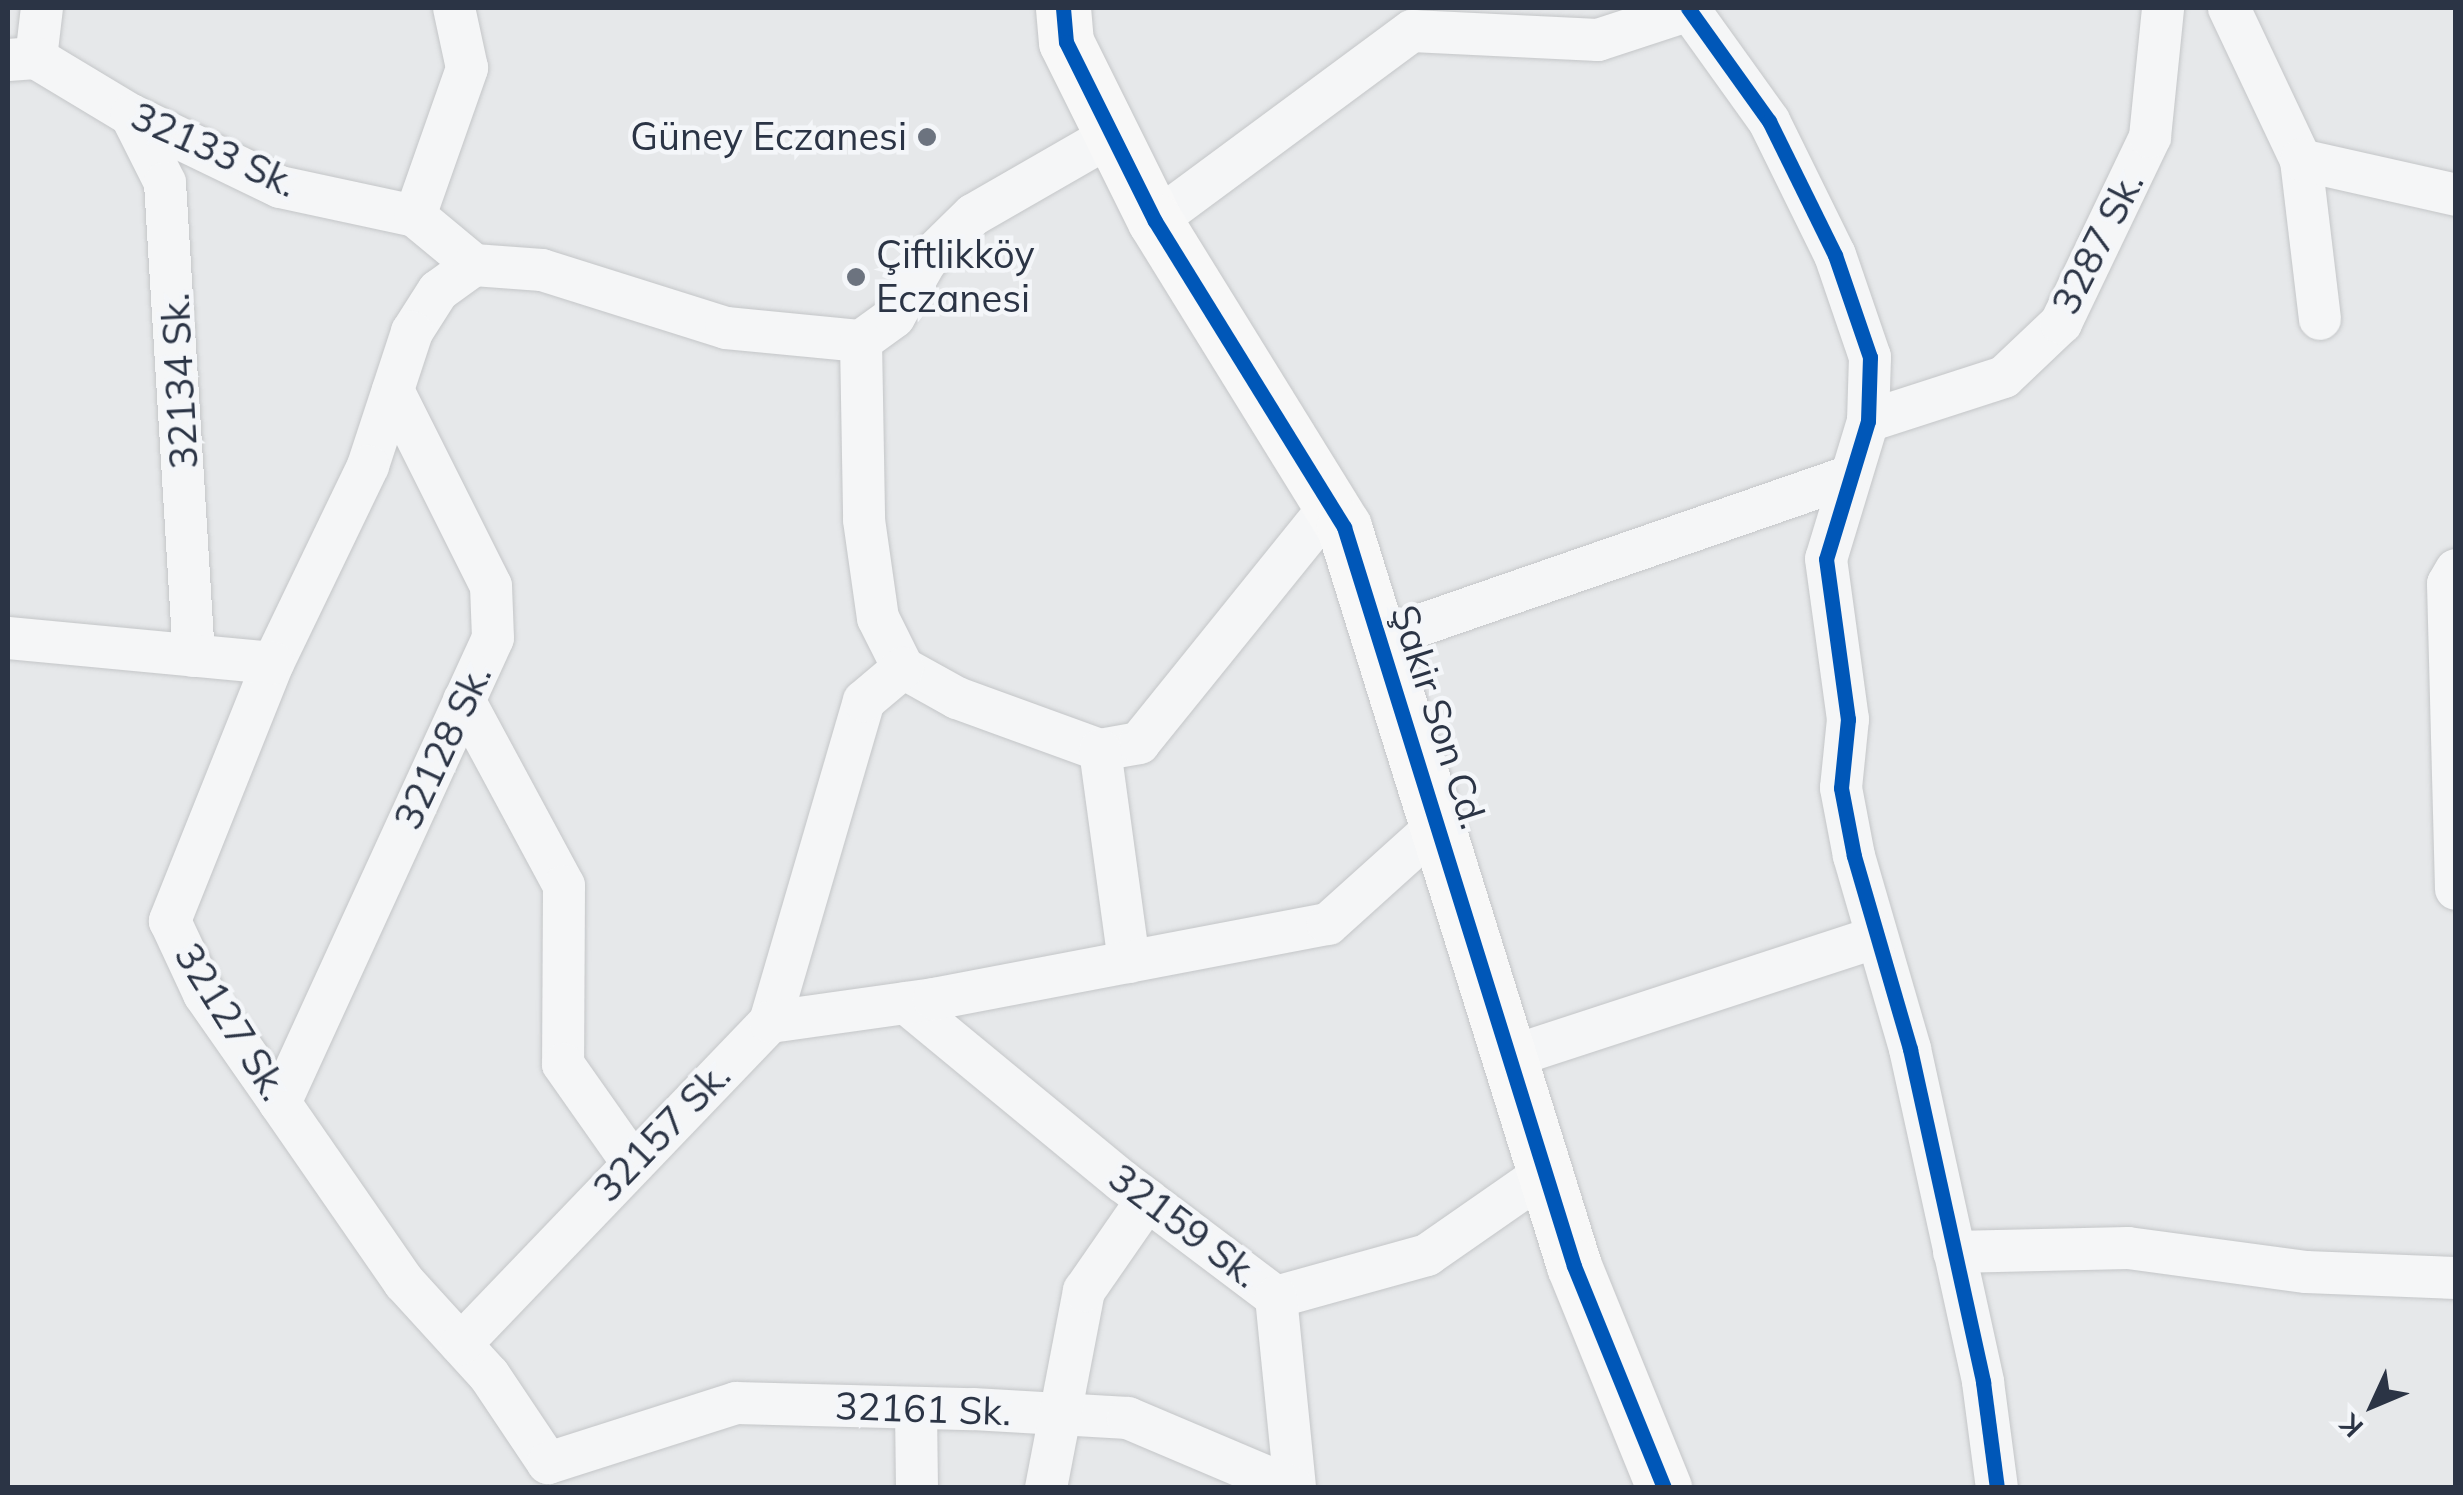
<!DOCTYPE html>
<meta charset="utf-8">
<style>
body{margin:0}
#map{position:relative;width:2463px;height:1495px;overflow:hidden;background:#e6e8ea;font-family:Mulish,sans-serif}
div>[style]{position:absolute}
.roads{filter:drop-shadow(0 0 2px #c4c6c8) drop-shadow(0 0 2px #c4c6c8)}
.street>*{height:42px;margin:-21px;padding:0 21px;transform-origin:21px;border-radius:21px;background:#f5f6f7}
.secondary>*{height:55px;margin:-27.5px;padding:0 27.5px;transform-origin:27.5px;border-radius:27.5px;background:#f8f8f8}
.cycleway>*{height:15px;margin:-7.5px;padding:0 7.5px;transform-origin:7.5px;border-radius:7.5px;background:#0057b8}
.dots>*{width:28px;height:28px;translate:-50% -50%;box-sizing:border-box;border:5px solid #f4f6f9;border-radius:50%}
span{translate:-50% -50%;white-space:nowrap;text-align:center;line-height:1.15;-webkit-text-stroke:9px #f4f6f9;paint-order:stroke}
.poi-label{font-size:38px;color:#2b3445}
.right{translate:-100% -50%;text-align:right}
.left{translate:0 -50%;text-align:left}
.street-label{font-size:38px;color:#2b3445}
.frame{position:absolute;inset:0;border:10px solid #2b3445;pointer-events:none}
.north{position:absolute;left:2323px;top:1355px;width:100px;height:100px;-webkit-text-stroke:8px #f4f6f9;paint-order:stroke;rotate:226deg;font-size:28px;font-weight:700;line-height:40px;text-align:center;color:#2b3445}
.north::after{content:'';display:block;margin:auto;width:35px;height:45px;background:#2b3445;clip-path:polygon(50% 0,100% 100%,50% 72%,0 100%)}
</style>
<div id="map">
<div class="roads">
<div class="street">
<i style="left:1688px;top:8px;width:139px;rotate:54.4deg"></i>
<i style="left:1769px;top:121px;width:149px;rotate:63.8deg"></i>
<i style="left:1835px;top:255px;width:108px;rotate:71.1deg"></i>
<i style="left:1870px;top:357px;width:64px;rotate:91.8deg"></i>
<i style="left:1868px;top:421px;width:144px;rotate:106.9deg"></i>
<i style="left:1826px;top:559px;width:162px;rotate:82.2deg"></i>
<i style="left:1848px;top:719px;width:69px;rotate:95.8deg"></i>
<i style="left:1841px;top:788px;width:69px;rotate:79.2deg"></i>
<i style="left:1854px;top:856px;width:201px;rotate:73.8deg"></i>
<i style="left:1910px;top:1049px;width:341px;rotate:77.6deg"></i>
<i style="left:1983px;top:1382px;width:107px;rotate:82.5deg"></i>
<i style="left:2229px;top:8px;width:168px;rotate:64.7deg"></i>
<i style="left:2301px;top:160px;width:160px;rotate:83.2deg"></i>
<i style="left:36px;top:58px;width:50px;rotate:-83.2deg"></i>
<i style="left:8px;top:60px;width:28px;rotate:-4deg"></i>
<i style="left:36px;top:58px;width:111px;rotate:31deg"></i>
<i style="left:131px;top:115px;width:165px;rotate:25.8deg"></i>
<i style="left:280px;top:187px;width:138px;rotate:12.1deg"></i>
<i style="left:415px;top:216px;width:77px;rotate:39.7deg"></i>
<i style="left:131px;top:115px;width:76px;rotate:63.4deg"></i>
<i style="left:165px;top:183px;width:474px;rotate:86.5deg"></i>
<i style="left:2301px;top:160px;width:159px;rotate:12.7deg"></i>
<i style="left:415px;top:216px;width:157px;rotate:-70.6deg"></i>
<i style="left:467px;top:68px;width:61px;rotate:-102.2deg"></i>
<i style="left:1155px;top:221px;width:320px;rotate:-36.5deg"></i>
<i style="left:1412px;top:31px;width:186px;rotate:2.8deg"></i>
<i style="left:1598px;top:40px;width:97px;rotate:-18.1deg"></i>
<i style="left:474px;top:265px;width:44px;rotate:144.2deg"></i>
<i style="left:438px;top:291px;width:49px;rotate:122.4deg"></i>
<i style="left:412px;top:332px;width:141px;rotate:108.2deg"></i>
<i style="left:368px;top:466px;width:219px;rotate:115.7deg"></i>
<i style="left:273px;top:663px;width:278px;rotate:111.8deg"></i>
<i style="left:170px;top:921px;width:81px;rotate:65deg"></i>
<i style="left:204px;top:994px;width:133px;rotate:55.1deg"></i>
<i style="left:280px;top:1103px;width:218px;rotate:55.3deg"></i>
<i style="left:404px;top:1282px;width:126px;rotate:47.6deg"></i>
<i style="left:489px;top:1375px;width:106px;rotate:56.2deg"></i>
<i style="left:474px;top:265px;width:68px;rotate:4.2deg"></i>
<i style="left:542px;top:270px;width:193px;rotate:17.5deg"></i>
<i style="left:726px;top:328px;width:136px;rotate:5.5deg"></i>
<i style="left:861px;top:341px;width:41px;rotate:-36deg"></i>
<i style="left:894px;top:317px;width:64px;rotate:-60.3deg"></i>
<i style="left:926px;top:261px;width:66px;rotate:-44.4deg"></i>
<i style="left:973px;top:215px;width:160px;rotate:-29.9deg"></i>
<i style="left:861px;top:341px;width:179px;rotate:89deg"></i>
<i style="left:864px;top:520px;width:99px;rotate:81.9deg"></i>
<i style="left:878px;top:618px;width:56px;rotate:63.4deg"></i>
<i style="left:903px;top:668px;width:62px;rotate:29.1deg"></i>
<i style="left:957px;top:698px;width:152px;rotate:20deg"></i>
<i style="left:1100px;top:750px;width:40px;rotate:-10deg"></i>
<i style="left:1139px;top:743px;width:306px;rotate:-51.1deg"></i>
<i style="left:1868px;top:421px;width:143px;rotate:-17.9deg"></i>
<i style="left:2004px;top:377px;width:79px;rotate:-43.5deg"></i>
<i style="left:2061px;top:323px;width:206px;rotate:-64.4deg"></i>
<i style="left:2150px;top:137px;width:130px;rotate:-84.2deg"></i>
<i style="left:2456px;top:570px;width:16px;rotate:120deg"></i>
<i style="left:2448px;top:584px;width:305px;rotate:88.5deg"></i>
<i style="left:8px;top:638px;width:266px;rotate:5.4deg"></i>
<i style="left:1380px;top:639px;width:495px;rotate:-19.1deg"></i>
<i style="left:464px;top:700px;width:211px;rotate:61.7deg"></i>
<i style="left:564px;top:886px;width:178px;rotate:90.3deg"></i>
<i style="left:563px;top:1064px;width:120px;rotate:54.9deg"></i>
<i style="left:1100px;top:750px;width:214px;rotate:82.2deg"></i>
<i style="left:906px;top:1003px;width:280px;rotate:39.5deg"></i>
<i style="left:1122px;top:1181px;width:193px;rotate:37deg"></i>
<i style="left:1276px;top:1297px;width:157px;rotate:-15.5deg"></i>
<i style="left:1427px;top:1255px;width:144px;rotate:-34.8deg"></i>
<i style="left:770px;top:1022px;width:334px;rotate:-73.7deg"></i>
<i style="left:864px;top:701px;width:51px;rotate:-40.2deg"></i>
<i style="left:1510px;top:1057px;width:386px;rotate:-18.1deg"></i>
<i style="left:280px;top:1103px;width:511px;rotate:-65.39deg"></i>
<i style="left:493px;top:638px;width:52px;rotate:-92.2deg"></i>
<i style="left:491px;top:586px;width:219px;rotate:-116.6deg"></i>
<i style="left:1954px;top:1252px;width:174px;rotate:-1.3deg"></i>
<i style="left:2128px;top:1248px;width:180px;rotate:7.7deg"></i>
<i style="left:2306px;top:1272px;width:150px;rotate:2.3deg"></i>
<i style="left:1276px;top:1297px;width:192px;rotate:84.3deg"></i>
<i style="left:461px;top:1344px;width:446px;rotate:-46.2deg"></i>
<i style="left:770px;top:1022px;width:166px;rotate:-8deg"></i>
<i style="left:934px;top:999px;width:401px;rotate:-10.8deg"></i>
<i style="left:1328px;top:924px;width:149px;rotate:-42deg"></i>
<i style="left:916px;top:1408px;width:80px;rotate:89.3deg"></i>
<i style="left:548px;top:1463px;width:197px;rotate:-17.7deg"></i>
<i style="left:736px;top:1403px;width:237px;rotate:1.5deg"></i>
<i style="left:973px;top:1409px;width:155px;rotate:3.3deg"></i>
<i style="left:1128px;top:1418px;width:179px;rotate:23deg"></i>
<i style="left:1046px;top:1488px;width:201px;rotate:-79.1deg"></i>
<i style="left:1084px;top:1291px;width:111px;rotate:-55.3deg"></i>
</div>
<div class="secondary">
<i style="left:1063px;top:8px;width:34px;rotate:85deg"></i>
<i style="left:1066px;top:42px;width:200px;rotate:63.6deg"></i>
<i style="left:1155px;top:221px;width:360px;rotate:58.3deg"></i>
<i style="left:1344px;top:527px;width:774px;rotate:72.71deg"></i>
<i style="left:1574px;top:1266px;width:240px;rotate:67.9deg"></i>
</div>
</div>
<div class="cycleway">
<i style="left:1063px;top:8px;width:34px;rotate:85deg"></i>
<i style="left:1066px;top:42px;width:200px;rotate:63.6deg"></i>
<i style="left:1155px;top:221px;width:360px;rotate:58.3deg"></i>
<i style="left:1344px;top:527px;width:774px;rotate:72.71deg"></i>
<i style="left:1574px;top:1266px;width:240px;rotate:67.9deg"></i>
<i style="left:1688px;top:8px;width:139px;rotate:54.4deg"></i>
<i style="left:1769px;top:121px;width:149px;rotate:63.8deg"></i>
<i style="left:1835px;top:255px;width:108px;rotate:71.1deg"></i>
<i style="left:1870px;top:357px;width:64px;rotate:91.8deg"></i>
<i style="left:1868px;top:421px;width:144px;rotate:106.9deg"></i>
<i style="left:1826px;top:559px;width:162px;rotate:82.2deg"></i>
<i style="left:1848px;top:719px;width:69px;rotate:95.8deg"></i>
<i style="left:1841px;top:788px;width:69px;rotate:79.2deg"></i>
<i style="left:1854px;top:856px;width:201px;rotate:73.8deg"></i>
<i style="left:1910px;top:1049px;width:341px;rotate:77.6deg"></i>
<i style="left:1983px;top:1382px;width:107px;rotate:82.5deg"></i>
</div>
<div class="dots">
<i style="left:927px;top:137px;background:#6c737f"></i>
<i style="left:856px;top:277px;background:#6c737f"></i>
</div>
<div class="poi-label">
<span class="right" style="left:907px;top:137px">Güney Eczanesi</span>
<span class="left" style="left:876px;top:277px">Çiftlikköy<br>Eczanesi</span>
</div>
<div class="street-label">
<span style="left:214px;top:150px;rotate:24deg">32133 Sk.</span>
<span style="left:2098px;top:243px;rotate:-63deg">3287 Sk.</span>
<span style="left:180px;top:381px;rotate:-93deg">32134 Sk.</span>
<span style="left:1439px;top:717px;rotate:72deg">Şakir Son Cd.</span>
<span style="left:443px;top:747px;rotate:-65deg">32128 Sk.</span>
<span style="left:231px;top:1022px;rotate:58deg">32127 Sk.</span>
<span style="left:662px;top:1132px;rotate:-46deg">32157 Sk.</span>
<span style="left:1184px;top:1226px;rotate:37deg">32159 Sk.</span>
<span style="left:923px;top:1409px;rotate:2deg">32161 Sk.</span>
</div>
<div class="frame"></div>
<div class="north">K</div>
</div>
